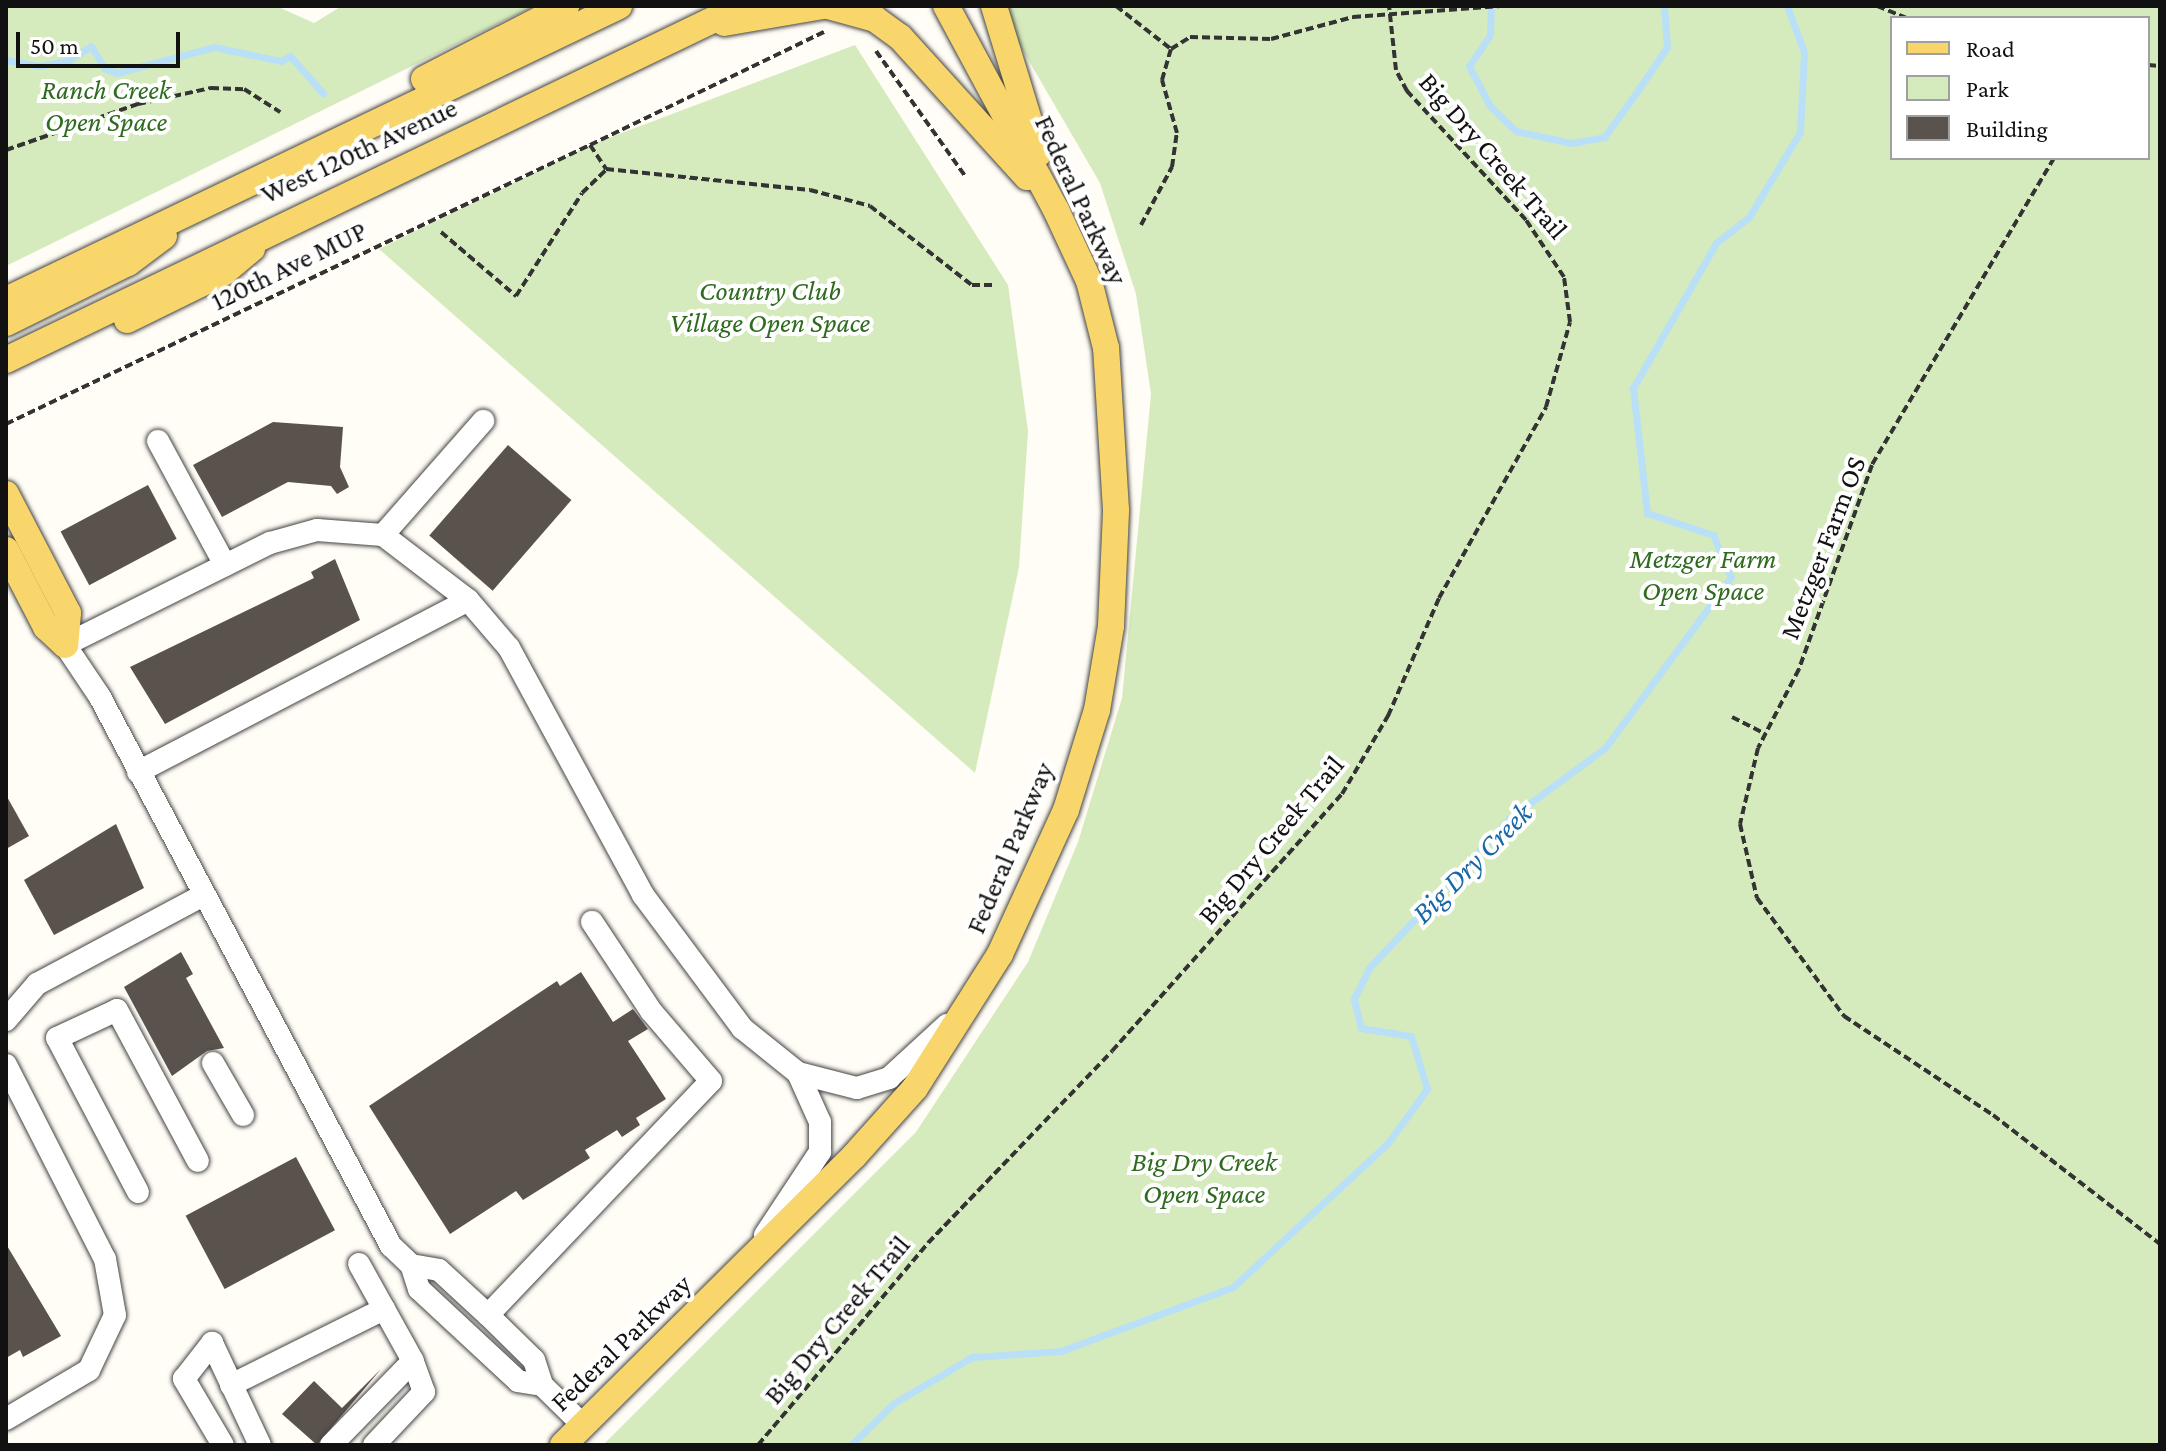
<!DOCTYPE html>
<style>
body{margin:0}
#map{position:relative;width:2166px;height:1451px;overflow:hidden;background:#fffdf5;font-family:"Crimson Pro",serif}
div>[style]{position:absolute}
.green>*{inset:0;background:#d5ebbd}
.stream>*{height:7px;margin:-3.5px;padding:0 3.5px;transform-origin:3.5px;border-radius:3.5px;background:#b9e0f7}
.building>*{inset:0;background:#5a524d;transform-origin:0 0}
.path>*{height:4px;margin-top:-2px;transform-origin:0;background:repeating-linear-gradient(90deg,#333 0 8px,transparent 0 12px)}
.roads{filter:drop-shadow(0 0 2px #444) drop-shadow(0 0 2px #444)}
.minor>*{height:22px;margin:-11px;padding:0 11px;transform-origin:11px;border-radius:11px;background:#fff}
.major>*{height:26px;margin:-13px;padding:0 13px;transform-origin:13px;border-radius:13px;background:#f9d66b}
span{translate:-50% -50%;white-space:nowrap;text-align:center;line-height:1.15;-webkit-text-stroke:8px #fff;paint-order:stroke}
.park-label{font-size:28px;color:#2f6b1f;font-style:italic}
.street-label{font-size:28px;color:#111}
.water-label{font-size:30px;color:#1768a6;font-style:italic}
.frame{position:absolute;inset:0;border:8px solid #111;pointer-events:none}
.legend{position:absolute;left:1890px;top:16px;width:260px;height:144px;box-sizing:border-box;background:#fff;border:2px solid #a0a0a0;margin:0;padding:10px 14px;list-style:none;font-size:24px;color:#111}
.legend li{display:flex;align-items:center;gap:16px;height:40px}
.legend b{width:40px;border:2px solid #a0a0a0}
.scale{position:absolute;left:16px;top:32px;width:164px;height:36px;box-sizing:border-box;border:4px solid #111;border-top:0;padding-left:10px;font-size:24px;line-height:28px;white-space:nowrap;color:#111;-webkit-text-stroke:6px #fff;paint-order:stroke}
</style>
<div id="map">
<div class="green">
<i style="clip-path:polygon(6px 6px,276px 6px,314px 23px,342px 6px,534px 6px,6px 266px)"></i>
<i style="clip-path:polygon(evenodd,997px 6px,2160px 6px,2160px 1445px,603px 1445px,916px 1132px,1028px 962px,1078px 842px,1122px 698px,1151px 394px,1136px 294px,1100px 183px,997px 6px,1892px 18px,2148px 18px,2148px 158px,1892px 158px,1892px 18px)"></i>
<i style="clip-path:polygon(855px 45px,1008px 285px,1028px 431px,1019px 567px,975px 773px,379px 249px,590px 145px)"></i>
</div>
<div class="stream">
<i style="left:1491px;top:6px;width:29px;rotate:92deg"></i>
<i style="left:1490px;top:35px;width:37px;rotate:124deg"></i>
<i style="left:1469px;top:66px;width:45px;rotate:62.3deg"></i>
<i style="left:1490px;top:106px;width:36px;rotate:44deg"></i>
<i style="left:1516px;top:131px;width:56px;rotate:12.3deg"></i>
<i style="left:1571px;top:143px;width:34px;rotate:-10deg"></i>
<i style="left:1604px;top:137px;width:51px;rotate:-53.8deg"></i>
<i style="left:1634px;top:96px;width:59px;rotate:-56deg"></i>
<i style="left:1667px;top:47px;width:41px;rotate:-94.2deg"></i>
<i style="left:6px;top:60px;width:34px;rotate:10deg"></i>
<i style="left:39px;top:66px;width:31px;rotate:-11deg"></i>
<i style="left:69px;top:60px;width:26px;rotate:-32deg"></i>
<i style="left:91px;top:46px;width:26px;rotate:59deg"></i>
<i style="left:104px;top:68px;width:14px;rotate:21deg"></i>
<i style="left:117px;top:73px;width:100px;rotate:-15deg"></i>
<i style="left:214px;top:47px;width:68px;rotate:11.8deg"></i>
<i style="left:281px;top:61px;width:10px;rotate:-29deg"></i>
<i style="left:290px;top:56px;width:50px;rotate:48.3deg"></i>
<i style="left:851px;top:1445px;width:60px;rotate:-44.3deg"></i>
<i style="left:894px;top:1403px;width:91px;rotate:-30.5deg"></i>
<i style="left:972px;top:1357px;width:89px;rotate:-3.9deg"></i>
<i style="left:1061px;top:1351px;width:184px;rotate:-20.4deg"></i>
<i style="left:1233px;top:1287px;width:212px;rotate:-42.9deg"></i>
<i style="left:1388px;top:1143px;width:67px;rotate:-54.2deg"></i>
<i style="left:1427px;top:1089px;width:55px;rotate:-106.8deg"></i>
<i style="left:1411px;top:1036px;width:51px;rotate:-170.9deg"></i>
<i style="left:1361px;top:1028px;width:30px;rotate:-104deg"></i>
<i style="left:1354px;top:999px;width:34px;rotate:-64deg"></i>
<i style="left:1369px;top:968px;width:207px;rotate:-46.8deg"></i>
<i style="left:1511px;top:817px;width:117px;rotate:-36.3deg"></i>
<i style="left:1605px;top:748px;width:212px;rotate:-53.6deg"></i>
<i style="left:1731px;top:577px;width:46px;rotate:-113.2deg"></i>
<i style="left:1713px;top:535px;width:70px;rotate:-161.6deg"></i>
<i style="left:1647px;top:513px;width:126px;rotate:-96.4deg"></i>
<i style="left:1633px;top:388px;width:167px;rotate:-60.2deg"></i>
<i style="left:1716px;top:243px;width:42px;rotate:-38.2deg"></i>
<i style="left:1749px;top:217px;width:99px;rotate:-59deg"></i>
<i style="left:1800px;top:132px;width:80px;rotate:-87.1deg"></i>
<i style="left:1804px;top:52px;width:49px;rotate:-110.3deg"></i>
</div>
<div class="building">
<i style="clip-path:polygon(273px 422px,343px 427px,340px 467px,349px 487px,337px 494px,331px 486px,288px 482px,222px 517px,193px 465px)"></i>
<i style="left:508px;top:445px;width:84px;height:120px;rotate:41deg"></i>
<i style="left:148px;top:485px;width:61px;height:99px;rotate:62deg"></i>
<i style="clip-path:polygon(335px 559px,360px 620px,165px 724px,130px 667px,314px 578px,311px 572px)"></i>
<i style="clip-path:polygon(6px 795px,29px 836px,6px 849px)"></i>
<i style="clip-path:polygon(116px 824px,144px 888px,54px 935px,24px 880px)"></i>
<i style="clip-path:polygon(181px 952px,193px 974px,186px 978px,224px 1048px,207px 1051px,172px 1076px,124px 987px)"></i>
<i style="clip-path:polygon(581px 972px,613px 1022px,633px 1009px,648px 1029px,628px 1041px,666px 1099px,636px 1118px,640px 1125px,622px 1137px,617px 1130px,585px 1150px,590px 1158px,523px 1200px,516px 1191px,450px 1234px,369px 1106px,557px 981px,560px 986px)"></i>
<i style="left:296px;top:1157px;width:83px;height:125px;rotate:62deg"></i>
<i style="clip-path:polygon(6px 1244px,61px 1336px,23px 1357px,20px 1350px,6px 1358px)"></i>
<i style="clip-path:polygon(381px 1369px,317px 1445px,282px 1414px,314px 1381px,342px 1408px)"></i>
</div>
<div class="path">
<i style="left:1116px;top:6px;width:70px;rotate:38deg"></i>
<i style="left:1877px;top:6px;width:31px;rotate:22deg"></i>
<i style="left:876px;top:51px;width:153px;rotate:54.5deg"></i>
<i style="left:2148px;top:65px;width:12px;rotate:5deg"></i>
<i style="left:590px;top:145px;width:260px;rotate:-25.8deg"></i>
<i style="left:6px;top:150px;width:140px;rotate:-19.2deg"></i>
<i style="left:138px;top:104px;width:75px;rotate:-12.4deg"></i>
<i style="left:211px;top:88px;width:33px;rotate:2deg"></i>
<i style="left:244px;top:89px;width:43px;rotate:32.6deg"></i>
<i style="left:2054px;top:158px;width:357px;rotate:120.7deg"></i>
<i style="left:1872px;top:465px;width:217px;rotate:109.7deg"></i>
<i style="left:1799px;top:669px;width:89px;rotate:117.4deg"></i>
<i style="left:1758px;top:748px;width:78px;rotate:103.3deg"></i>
<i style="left:1740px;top:824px;width:76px;rotate:77.1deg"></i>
<i style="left:1757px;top:898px;width:147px;rotate:53.6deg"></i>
<i style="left:1844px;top:1016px;width:179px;rotate:33.6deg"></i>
<i style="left:1993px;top:1115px;width:211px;rotate:37.7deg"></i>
<i style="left:1141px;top:225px;width:66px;rotate:-61.9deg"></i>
<i style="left:1172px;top:167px;width:34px;rotate:-82deg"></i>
<i style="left:1177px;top:133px;width:55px;rotate:-105.8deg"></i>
<i style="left:1162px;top:80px;width:32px;rotate:-74deg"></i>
<i style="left:1171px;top:49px;width:22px;rotate:-32deg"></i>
<i style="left:1190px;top:37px;width:81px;rotate:1.4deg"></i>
<i style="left:1271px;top:39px;width:85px;rotate:-15deg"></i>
<i style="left:1353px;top:17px;width:148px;rotate:-4.3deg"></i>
<i style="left:441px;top:232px;width:99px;rotate:40.5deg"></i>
<i style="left:516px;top:296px;width:122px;rotate:-57.3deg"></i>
<i style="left:582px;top:193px;width:33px;rotate:-44deg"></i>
<i style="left:6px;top:424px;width:647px;rotate:-25.54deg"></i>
<i style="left:590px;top:145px;width:29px;rotate:56deg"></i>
<i style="left:606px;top:169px;width:205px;rotate:5.9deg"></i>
<i style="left:810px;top:190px;width:62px;rotate:14.9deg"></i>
<i style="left:870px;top:206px;width:129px;rotate:37.8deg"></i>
<i style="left:972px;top:285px;width:23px"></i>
<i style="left:1732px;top:717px;width:37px;rotate:27deg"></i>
<i style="left:758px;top:1445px;width:264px;rotate:-49.9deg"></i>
<i style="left:928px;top:1243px;width:266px;rotate:-46.2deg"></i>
<i style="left:1112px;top:1051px;width:345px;rotate:-48.2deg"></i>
<i style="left:1342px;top:794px;width:91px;rotate:-59.5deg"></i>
<i style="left:1388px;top:716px;width:129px;rotate:-66.6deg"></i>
<i style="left:1439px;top:598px;width:219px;rotate:-60.7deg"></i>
<i style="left:1546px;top:407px;width:88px;rotate:-74.2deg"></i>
<i style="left:1570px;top:322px;width:45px;rotate:-97.6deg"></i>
<i style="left:1564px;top:277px;width:69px;rotate:-123.7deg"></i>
<i style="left:1526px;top:220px;width:176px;rotate:-132.7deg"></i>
<i style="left:1407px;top:91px;width:24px;rotate:-118deg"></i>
<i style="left:1396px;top:70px;width:64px;rotate:-96.2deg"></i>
</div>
<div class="roads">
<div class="minor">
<i style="left:158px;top:441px;width:141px;rotate:61.6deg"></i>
<i style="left:383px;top:535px;width:152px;rotate:-48.7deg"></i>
<i style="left:138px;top:772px;width:372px;rotate:-27.5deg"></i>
<i style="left:6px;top:1020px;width:48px;rotate:-49.3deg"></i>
<i style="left:37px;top:984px;width:187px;rotate:-28.1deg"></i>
<i style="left:213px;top:1063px;width:60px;rotate:60deg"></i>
<i style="left:6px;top:1065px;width:218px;rotate:63deg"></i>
<i style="left:105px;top:1259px;width:57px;rotate:79.9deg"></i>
<i style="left:115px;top:1315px;width:61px;rotate:115.3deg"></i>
<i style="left:89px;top:1370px;width:96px;rotate:149.4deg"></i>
<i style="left:138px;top:1192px;width:174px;rotate:-117.7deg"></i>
<i style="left:57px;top:1038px;width:66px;rotate:-25deg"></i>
<i style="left:117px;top:1010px;width:171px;rotate:61.8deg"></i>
<i style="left:765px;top:1235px;width:100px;rotate:-56.5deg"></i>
<i style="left:820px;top:1152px;width:30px;rotate:-90deg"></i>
<i style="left:820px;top:1122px;width:54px;rotate:-114.2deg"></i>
<i style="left:411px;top:1265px;width:28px;rotate:10deg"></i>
<i style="left:439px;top:1270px;width:67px;rotate:42.6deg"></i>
<i style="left:488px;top:1315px;width:64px;rotate:44.4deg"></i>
<i style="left:534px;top:1360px;width:26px;rotate:72deg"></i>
<i style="left:542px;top:1385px;width:57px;rotate:44.3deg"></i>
<i style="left:488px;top:1315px;width:323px;rotate:-46.4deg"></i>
<i style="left:711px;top:1081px;width:92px;rotate:-130.6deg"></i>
<i style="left:651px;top:1011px;width:107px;rotate:-123.5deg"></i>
<i style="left:231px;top:1385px;width:171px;rotate:-26.4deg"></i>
<i style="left:542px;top:1385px;width:24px;rotate:-171deg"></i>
<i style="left:518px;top:1381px;width:135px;rotate:-137.1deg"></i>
<i style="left:419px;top:1289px;width:25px;rotate:-108deg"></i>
<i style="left:411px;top:1265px;width:28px;rotate:-136deg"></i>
<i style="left:391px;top:1246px;width:621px;rotate:-117.93deg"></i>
<i style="left:100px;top:697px;width:63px;rotate:-123.9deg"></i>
<i style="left:65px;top:645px;width:229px;rotate:-26.5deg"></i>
<i style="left:270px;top:543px;width:49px;rotate:-15.5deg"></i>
<i style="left:317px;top:530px;width:66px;rotate:4.3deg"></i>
<i style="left:383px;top:535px;width:107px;rotate:37.4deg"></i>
<i style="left:468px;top:600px;width:63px;rotate:49.5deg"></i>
<i style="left:509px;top:648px;width:281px;rotate:61.5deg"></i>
<i style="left:643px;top:895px;width:166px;rotate:53.3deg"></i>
<i style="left:742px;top:1028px;width:72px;rotate:38.8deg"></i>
<i style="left:798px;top:1073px;width:61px;rotate:14.3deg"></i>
<i style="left:857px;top:1088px;width:34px;rotate:-17deg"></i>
<i style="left:889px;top:1078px;width:79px;rotate:-42.4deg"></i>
<i style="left:223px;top:1445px;width:77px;rotate:-120.6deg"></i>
<i style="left:184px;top:1379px;width:46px;rotate:-52.1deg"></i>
<i style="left:212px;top:1343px;width:113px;rotate:64.8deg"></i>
<i style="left:331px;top:1445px;width:117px;rotate:-45.7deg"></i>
<i style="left:413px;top:1361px;width:111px;rotate:-119.1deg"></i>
<i style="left:374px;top:1445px;width:73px;rotate:-46.7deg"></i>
<i style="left:424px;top:1392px;width:33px;rotate:-110deg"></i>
</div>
<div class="major">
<i style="left:828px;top:6px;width:49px;rotate:15.5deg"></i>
<i style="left:875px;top:19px;width:31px;rotate:36deg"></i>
<i style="left:900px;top:37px;width:189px;rotate:47.8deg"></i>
<i style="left:994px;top:6px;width:154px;rotate:73deg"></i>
<i style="left:724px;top:23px;width:99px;rotate:-9.8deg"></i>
<i style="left:424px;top:79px;width:160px;rotate:-27.2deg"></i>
<i style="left:6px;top:300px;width:680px;rotate:-25.62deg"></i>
<i style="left:127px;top:320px;width:107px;rotate:-26.1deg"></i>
<i style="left:223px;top:273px;width:38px;rotate:-40deg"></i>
<i style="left:6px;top:323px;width:136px;rotate:-26.2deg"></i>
<i style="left:128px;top:263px;width:45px;rotate:-36.9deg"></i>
<i style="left:6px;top:360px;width:817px;rotate:-25.69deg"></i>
<i style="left:6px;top:494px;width:134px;rotate:62.5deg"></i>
<i style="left:68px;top:613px;width:32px;rotate:95deg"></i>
<i style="left:6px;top:550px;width:87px;rotate:62.5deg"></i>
<i style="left:46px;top:627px;width:26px;rotate:43deg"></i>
<i style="left:563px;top:1445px;width:410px;rotate:-44.8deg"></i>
<i style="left:854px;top:1156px;width:91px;rotate:-48.1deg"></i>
<i style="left:915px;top:1088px;width:159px;rotate:-57.6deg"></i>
<i style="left:1000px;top:954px;width:158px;rotate:-65.4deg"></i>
<i style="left:1066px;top:810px;width:105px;rotate:-72.8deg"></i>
<i style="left:1097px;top:710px;width:85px;rotate:-80.5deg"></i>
<i style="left:1111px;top:626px;width:116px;rotate:-87.5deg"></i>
<i style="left:1116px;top:510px;width:162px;rotate:-93.5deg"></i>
<i style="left:1106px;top:348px;width:69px;rotate:-104.2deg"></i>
<i style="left:1089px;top:281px;width:78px;rotate:-114.9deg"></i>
<i style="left:1056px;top:210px;width:232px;rotate:-118.3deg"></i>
</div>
</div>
<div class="park-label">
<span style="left:106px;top:106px">Ranch Creek<br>Open Space</span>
<span style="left:770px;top:307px">Country Club<br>Village Open Space</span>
<span style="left:1703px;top:575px">Metzger Farm<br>Open Space</span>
<span style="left:1204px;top:1178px">Big Dry Creek<br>Open Space</span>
</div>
<div class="street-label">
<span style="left:359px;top:151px;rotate:-25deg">West 120th Avenue</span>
<span style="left:1493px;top:156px;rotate:49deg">Big Dry Creek Trail</span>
<span style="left:1081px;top:200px;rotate:65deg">Federal Parkway</span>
<span style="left:289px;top:266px;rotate:-26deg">120th Ave MUP</span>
<span style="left:1823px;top:548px;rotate:-69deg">Metzger Farm OS</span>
<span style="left:1271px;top:840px;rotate:-50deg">Big Dry Creek Trail</span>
<span style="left:1010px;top:848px;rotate:-67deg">Federal Parkway</span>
<span style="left:837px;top:1320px;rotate:-50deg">Big Dry Creek Trail</span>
<span style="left:621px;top:1343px;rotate:-44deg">Federal Parkway</span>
</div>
<div class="water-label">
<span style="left:1472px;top:863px;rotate:-45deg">Big Dry Creek</span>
</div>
<div class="frame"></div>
<ul class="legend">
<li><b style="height:10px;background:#f9d66b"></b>Road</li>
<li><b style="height:22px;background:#d5ebbd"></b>Park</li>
<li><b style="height:22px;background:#5a524d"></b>Building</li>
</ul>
<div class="scale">50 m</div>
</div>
